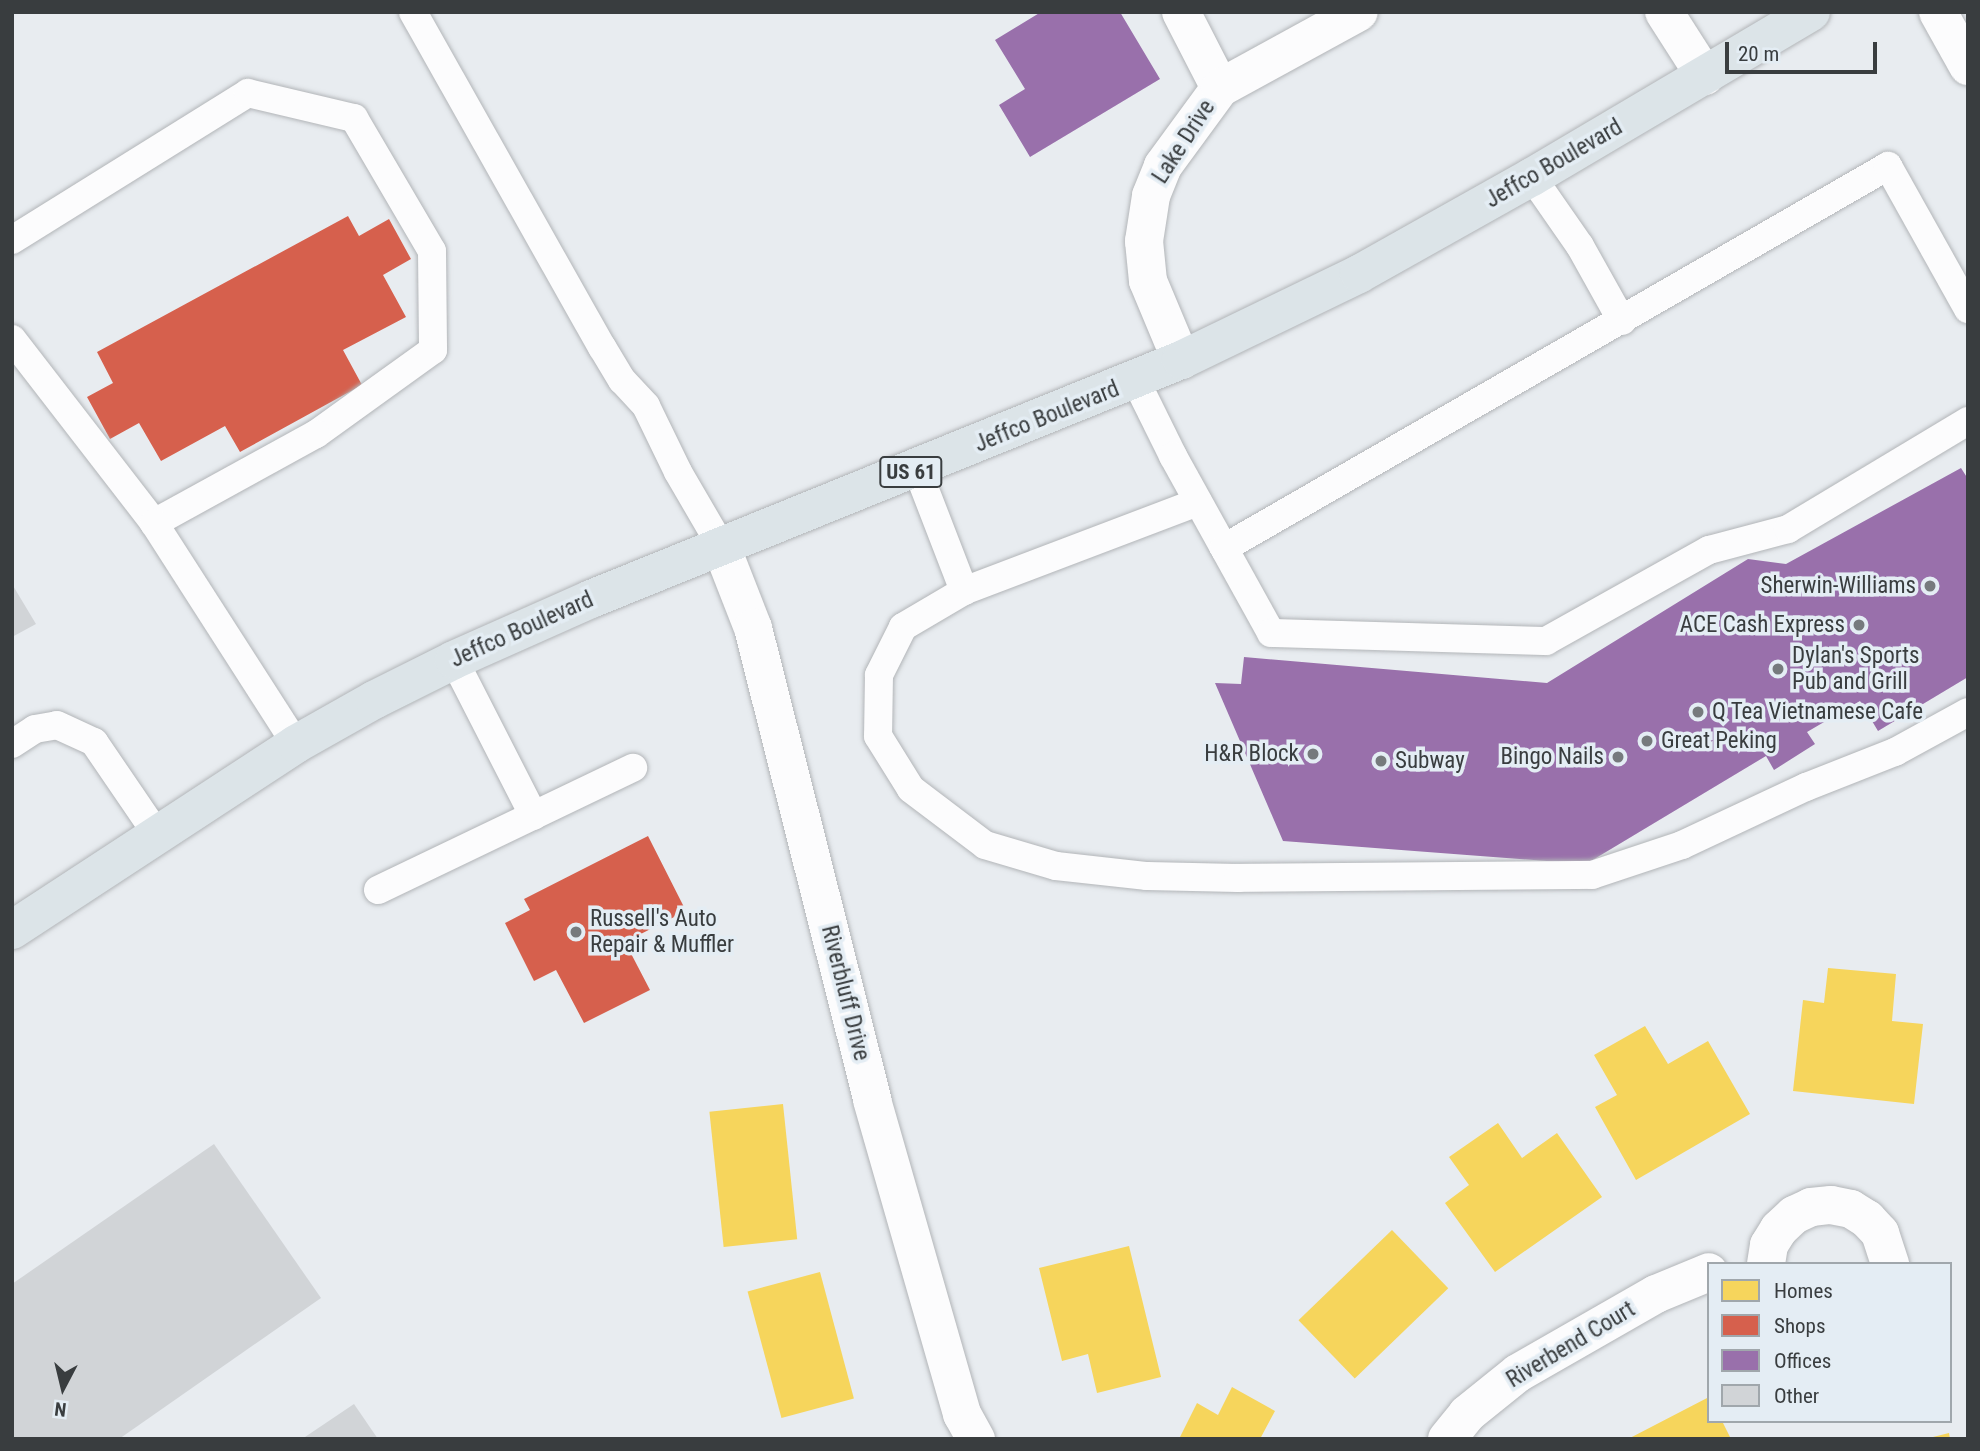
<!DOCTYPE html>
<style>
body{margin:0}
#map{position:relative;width:1980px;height:1451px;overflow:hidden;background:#e8ecf0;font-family:"Roboto Condensed",sans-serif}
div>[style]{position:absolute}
.homes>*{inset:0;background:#f6d55c;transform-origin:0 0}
.shops>*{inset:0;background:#d6604d}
.offices>*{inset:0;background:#9970ab}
.building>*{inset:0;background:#d1d4d7}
.roads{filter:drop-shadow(0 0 2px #b2b5b8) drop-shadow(0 0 2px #b2b5b8)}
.lane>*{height:28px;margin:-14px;padding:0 14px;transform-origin:14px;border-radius:14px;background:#fcfcfd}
.street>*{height:38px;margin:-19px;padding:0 19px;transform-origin:19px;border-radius:19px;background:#fcfcfd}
.secondary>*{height:38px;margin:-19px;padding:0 19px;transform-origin:19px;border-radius:19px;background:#fcfcfd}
.primary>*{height:38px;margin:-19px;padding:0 19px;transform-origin:19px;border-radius:19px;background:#dce4e8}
.dots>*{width:19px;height:19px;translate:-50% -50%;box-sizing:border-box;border:4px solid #e4edf4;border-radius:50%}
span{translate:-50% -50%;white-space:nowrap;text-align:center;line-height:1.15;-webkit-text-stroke:7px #e4edf4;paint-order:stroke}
.shield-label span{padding:2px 5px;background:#e4edf4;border:2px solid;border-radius:5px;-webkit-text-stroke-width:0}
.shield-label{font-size:21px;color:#393d3f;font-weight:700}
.street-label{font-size:23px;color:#393d3f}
.poi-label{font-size:23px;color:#393d3f}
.right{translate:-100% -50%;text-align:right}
.left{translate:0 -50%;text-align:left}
.frame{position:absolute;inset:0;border:14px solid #393d3f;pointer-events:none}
.legend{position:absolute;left:1707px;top:1262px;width:245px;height:161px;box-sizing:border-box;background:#e4edf4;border:2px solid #a0a7ac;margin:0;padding:9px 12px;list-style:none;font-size:21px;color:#393d3f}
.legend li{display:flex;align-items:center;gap:14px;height:35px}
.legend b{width:35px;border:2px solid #a0a7ac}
.north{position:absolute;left:28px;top:1353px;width:70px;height:70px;-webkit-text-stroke:5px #e4edf4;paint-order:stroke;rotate:187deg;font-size:19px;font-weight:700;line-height:28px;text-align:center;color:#393d3f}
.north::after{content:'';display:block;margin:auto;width:24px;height:32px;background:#393d3f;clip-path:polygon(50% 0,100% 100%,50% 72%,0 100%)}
.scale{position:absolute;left:1725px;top:42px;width:152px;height:32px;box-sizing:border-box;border:4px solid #393d3f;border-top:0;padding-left:9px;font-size:21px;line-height:24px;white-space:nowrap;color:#393d3f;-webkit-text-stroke:5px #e4edf4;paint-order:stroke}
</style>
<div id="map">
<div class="homes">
<i style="clip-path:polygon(1828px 968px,1896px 974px,1892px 1021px,1923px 1024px,1914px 1104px,1793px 1091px,1803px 1000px,1824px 1003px)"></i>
<i style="clip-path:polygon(1645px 1026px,1668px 1064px,1708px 1041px,1750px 1114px,1636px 1180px,1595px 1107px,1617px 1095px,1594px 1055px)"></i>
<i style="left:783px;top:1104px;width:136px;height:74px;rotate:84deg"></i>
<i style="clip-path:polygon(1498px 1123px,1522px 1158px,1557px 1133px,1602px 1197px,1495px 1272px,1445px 1203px,1469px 1185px,1449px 1157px)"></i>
<i style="left:1392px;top:1230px;width:81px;height:130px;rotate:46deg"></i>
<i style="clip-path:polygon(1129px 1246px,1161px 1377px,1097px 1393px,1088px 1354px,1062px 1361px,1039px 1268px)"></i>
<i style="left:820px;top:1272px;width:131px;height:75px;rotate:75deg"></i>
<i style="clip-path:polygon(1232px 1387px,1275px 1411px,1260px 1439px,1179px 1439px,1197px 1403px,1218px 1415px)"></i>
<i style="clip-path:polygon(1709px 1397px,1709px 1421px,1722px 1421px,1731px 1439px,1628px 1439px)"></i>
<i style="clip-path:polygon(1949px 1433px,1950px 1439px,1929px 1439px,1929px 1438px)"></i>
</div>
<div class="shops">
<i style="clip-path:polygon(348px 216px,359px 236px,389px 219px,411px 259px,383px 275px,406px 317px,343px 350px,362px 385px,240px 452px,225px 426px,161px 461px,139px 423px,110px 439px,87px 397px,113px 383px,97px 352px)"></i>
<i style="clip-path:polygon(648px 836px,686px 911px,625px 942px,650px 990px,584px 1023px,556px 970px,534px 981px,505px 923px,530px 910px,524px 899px)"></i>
</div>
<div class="offices">
<i style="clip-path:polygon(1041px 12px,1120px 12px,1160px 79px,1030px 157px,999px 105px,1025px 89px,995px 40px)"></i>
<i style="clip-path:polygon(1961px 468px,1968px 479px,1968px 677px,1878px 731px,1860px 701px,1807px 732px,1815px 744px,1774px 770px,1766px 756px,1586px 864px,1283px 841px,1215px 683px,1241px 684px,1244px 657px,1547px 683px,1748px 559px,1786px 564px)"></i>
</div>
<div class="building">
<i style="clip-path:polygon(12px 584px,36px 624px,12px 637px)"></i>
<i style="clip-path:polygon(214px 1144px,321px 1298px,119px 1439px,12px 1439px,12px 1284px)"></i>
<i style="clip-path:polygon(354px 1404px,378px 1439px,302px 1439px)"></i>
</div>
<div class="roads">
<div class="lane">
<i style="left:413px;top:12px;width:385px;rotate:60.6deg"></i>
<i style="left:602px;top:347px;width:39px;rotate:59deg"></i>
<i style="left:622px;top:380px;width:35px;rotate:47deg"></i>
<i style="left:646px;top:406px;width:73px;rotate:64.1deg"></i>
<i style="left:678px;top:472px;width:86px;rotate:59.8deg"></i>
<i style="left:1532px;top:177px;width:84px;rotate:55.2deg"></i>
<i style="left:1580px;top:246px;width:86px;rotate:60.8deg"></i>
<i style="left:12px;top:240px;width:278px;rotate:-31.9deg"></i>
<i style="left:248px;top:93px;width:109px;rotate:13.3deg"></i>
<i style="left:354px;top:118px;width:154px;rotate:59.6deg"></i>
<i style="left:432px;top:251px;width:99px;rotate:89.4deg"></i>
<i style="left:433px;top:350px;width:144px;rotate:144.3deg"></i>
<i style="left:316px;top:434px;width:185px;rotate:151.2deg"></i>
<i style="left:12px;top:339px;width:232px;rotate:52.3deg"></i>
<i style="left:154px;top:523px;width:263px;rotate:57.3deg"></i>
<i style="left:1136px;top:381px;width:84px;rotate:63.7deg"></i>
<i style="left:1173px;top:456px;width:202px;rotate:61deg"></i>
<i style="left:1271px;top:633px;width:275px;rotate:1.7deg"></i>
<i style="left:1546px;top:641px;width:187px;rotate:-29.2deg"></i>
<i style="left:1709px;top:550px;width:82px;rotate:-14.9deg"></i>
<i style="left:1788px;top:529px;width:210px;rotate:-31deg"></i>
<i style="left:917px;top:469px;width:131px;rotate:68.9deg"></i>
<i style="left:1198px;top:502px;width:250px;rotate:159.2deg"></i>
<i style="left:964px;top:591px;width:71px;rotate:149.5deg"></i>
<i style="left:903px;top:627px;width:54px;rotate:116.6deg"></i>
<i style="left:879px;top:675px;width:61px;rotate:90.9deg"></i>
<i style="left:878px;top:736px;width:62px;rotate:58.1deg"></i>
<i style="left:911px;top:789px;width:93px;rotate:37.1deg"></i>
<i style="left:985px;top:845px;width:74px;rotate:16.5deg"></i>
<i style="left:1056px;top:866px;width:92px;rotate:6.3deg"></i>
<i style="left:1147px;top:876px;width:91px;rotate:1.3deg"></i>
<i style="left:1238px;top:878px;width:354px;rotate:-0.5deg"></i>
<i style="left:1592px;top:875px;width:95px;rotate:-18.4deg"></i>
<i style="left:1682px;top:845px;width:137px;rotate:-25.1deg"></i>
<i style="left:1806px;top:787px;width:96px;rotate:-21.5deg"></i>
<i style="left:1895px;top:752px;width:83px;rotate:-28.7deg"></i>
<i style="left:1224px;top:548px;width:766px;rotate:-29.91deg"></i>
<i style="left:1888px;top:166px;width:164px;rotate:60.8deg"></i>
<i style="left:454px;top:660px;width:175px;rotate:62.9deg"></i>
<i style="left:12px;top:744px;width:27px;rotate:-33deg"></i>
<i style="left:35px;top:729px;width:22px;rotate:-10deg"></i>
<i style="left:57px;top:725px;width:41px;rotate:24.7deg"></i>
<i style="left:94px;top:742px;width:110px;rotate:55.7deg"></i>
<i style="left:378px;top:890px;width:283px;rotate:-25.6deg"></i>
</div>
<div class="street">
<i style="left:1181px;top:12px;width:85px;rotate:62.8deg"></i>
<i style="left:1220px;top:88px;width:97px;rotate:126.2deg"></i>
<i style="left:1163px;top:166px;width:32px;rotate:112deg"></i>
<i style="left:1151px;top:196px;width:46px;rotate:98.8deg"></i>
<i style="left:1144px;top:241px;width:40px;rotate:84.3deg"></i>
<i style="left:1148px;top:281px;width:86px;rotate:67.3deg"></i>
<i style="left:1664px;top:12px;width:76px;rotate:57.4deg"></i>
<i style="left:1220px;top:88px;width:158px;rotate:-28.7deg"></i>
<i style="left:721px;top:546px;width:88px;rotate:68.7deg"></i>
<i style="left:753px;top:628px;width:487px;rotate:75.8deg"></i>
<i style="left:872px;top:1100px;width:327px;rotate:74deg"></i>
<i style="left:962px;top:1414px;width:29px;rotate:61deg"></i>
<i style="left:1766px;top:1264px;width:19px;rotate:-81deg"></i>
<i style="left:1769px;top:1245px;width:19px;rotate:-58deg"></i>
<i style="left:1779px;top:1229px;width:21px;rotate:-43deg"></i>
<i style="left:1794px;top:1215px;width:19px;rotate:-25deg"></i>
<i style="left:1811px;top:1207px;width:20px;rotate:-6deg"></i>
<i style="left:1831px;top:1205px;width:20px;rotate:11deg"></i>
<i style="left:1851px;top:1209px;width:19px;rotate:32deg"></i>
<i style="left:1867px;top:1219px;width:19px;rotate:47deg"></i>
<i style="left:1880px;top:1233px;width:33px;rotate:72deg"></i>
<i style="left:1447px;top:1439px;width:32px;rotate:-51deg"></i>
<i style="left:1467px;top:1414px;width:65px;rotate:-38.8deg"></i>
<i style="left:1518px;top:1373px;width:159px;rotate:-29.8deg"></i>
<i style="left:1656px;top:1294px;width:57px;rotate:-22.5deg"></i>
</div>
<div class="secondary">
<i style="left:1938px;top:12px;width:62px;rotate:60.9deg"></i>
</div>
<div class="primary">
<i style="left:12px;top:930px;width:339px;rotate:-33.2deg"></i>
<i style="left:296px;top:744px;width:90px;rotate:-29.4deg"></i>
<i style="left:374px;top:700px;width:89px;rotate:-26.6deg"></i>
<i style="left:454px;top:660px;width:150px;rotate:-24deg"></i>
<i style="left:591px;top:599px;width:637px;rotate:-22.05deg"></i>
<i style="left:1181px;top:360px;width:198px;rotate:-25.8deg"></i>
<i style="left:1359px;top:274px;width:198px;rotate:-29.3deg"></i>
<i style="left:1532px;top:177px;width:324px;rotate:-30.6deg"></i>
</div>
</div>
<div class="dots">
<i style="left:1930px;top:586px;background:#767a7d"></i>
<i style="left:1859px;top:625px;background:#767a7d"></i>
<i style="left:1778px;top:669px;background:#767a7d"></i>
<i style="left:1698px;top:712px;background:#767a7d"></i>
<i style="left:1647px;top:741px;background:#767a7d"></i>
<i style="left:1313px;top:754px;background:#767a7d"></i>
<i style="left:1618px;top:757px;background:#767a7d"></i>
<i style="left:1381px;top:761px;background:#767a7d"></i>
<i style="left:576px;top:932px;background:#767a7d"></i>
</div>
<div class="shield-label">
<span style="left:911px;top:472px">US 61</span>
</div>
<div class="street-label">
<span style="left:1184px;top:142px;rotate:-57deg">Lake Drive</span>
<span style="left:1554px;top:164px;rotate:-30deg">Jeffco Boulevard</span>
<span style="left:1047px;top:417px;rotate:-22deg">Jeffco Boulevard</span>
<span style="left:522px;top:630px;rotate:-24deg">Jeffco Boulevard</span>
<span style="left:845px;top:993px;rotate:76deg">Riverbluff Drive</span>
<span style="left:1571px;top:1345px;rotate:-31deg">Riverbend Court</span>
</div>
<div class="poi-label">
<span class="right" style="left:1916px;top:586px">Sherwin-Williams</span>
<span class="right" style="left:1845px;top:625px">ACE Cash Express</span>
<span class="left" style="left:1792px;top:669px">Dylan's Sports<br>Pub and Grill</span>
<span class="left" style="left:1712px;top:712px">Q Tea Vietnamese Cafe</span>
<span class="left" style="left:1661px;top:741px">Great Peking</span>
<span class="right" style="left:1299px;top:754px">H&amp;R Block</span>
<span class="right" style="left:1604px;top:757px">Bingo Nails</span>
<span class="left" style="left:1395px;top:761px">Subway</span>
<span class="left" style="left:590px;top:932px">Russell's Auto<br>Repair &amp; Muffler</span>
</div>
<div class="frame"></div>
<ul class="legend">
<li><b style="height:19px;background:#f6d55c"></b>Homes</li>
<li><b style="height:19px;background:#d6604d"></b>Shops</li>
<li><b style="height:19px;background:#9970ab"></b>Offices</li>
<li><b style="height:19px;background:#d1d4d7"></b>Other</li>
</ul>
<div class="north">N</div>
<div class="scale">20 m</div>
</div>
